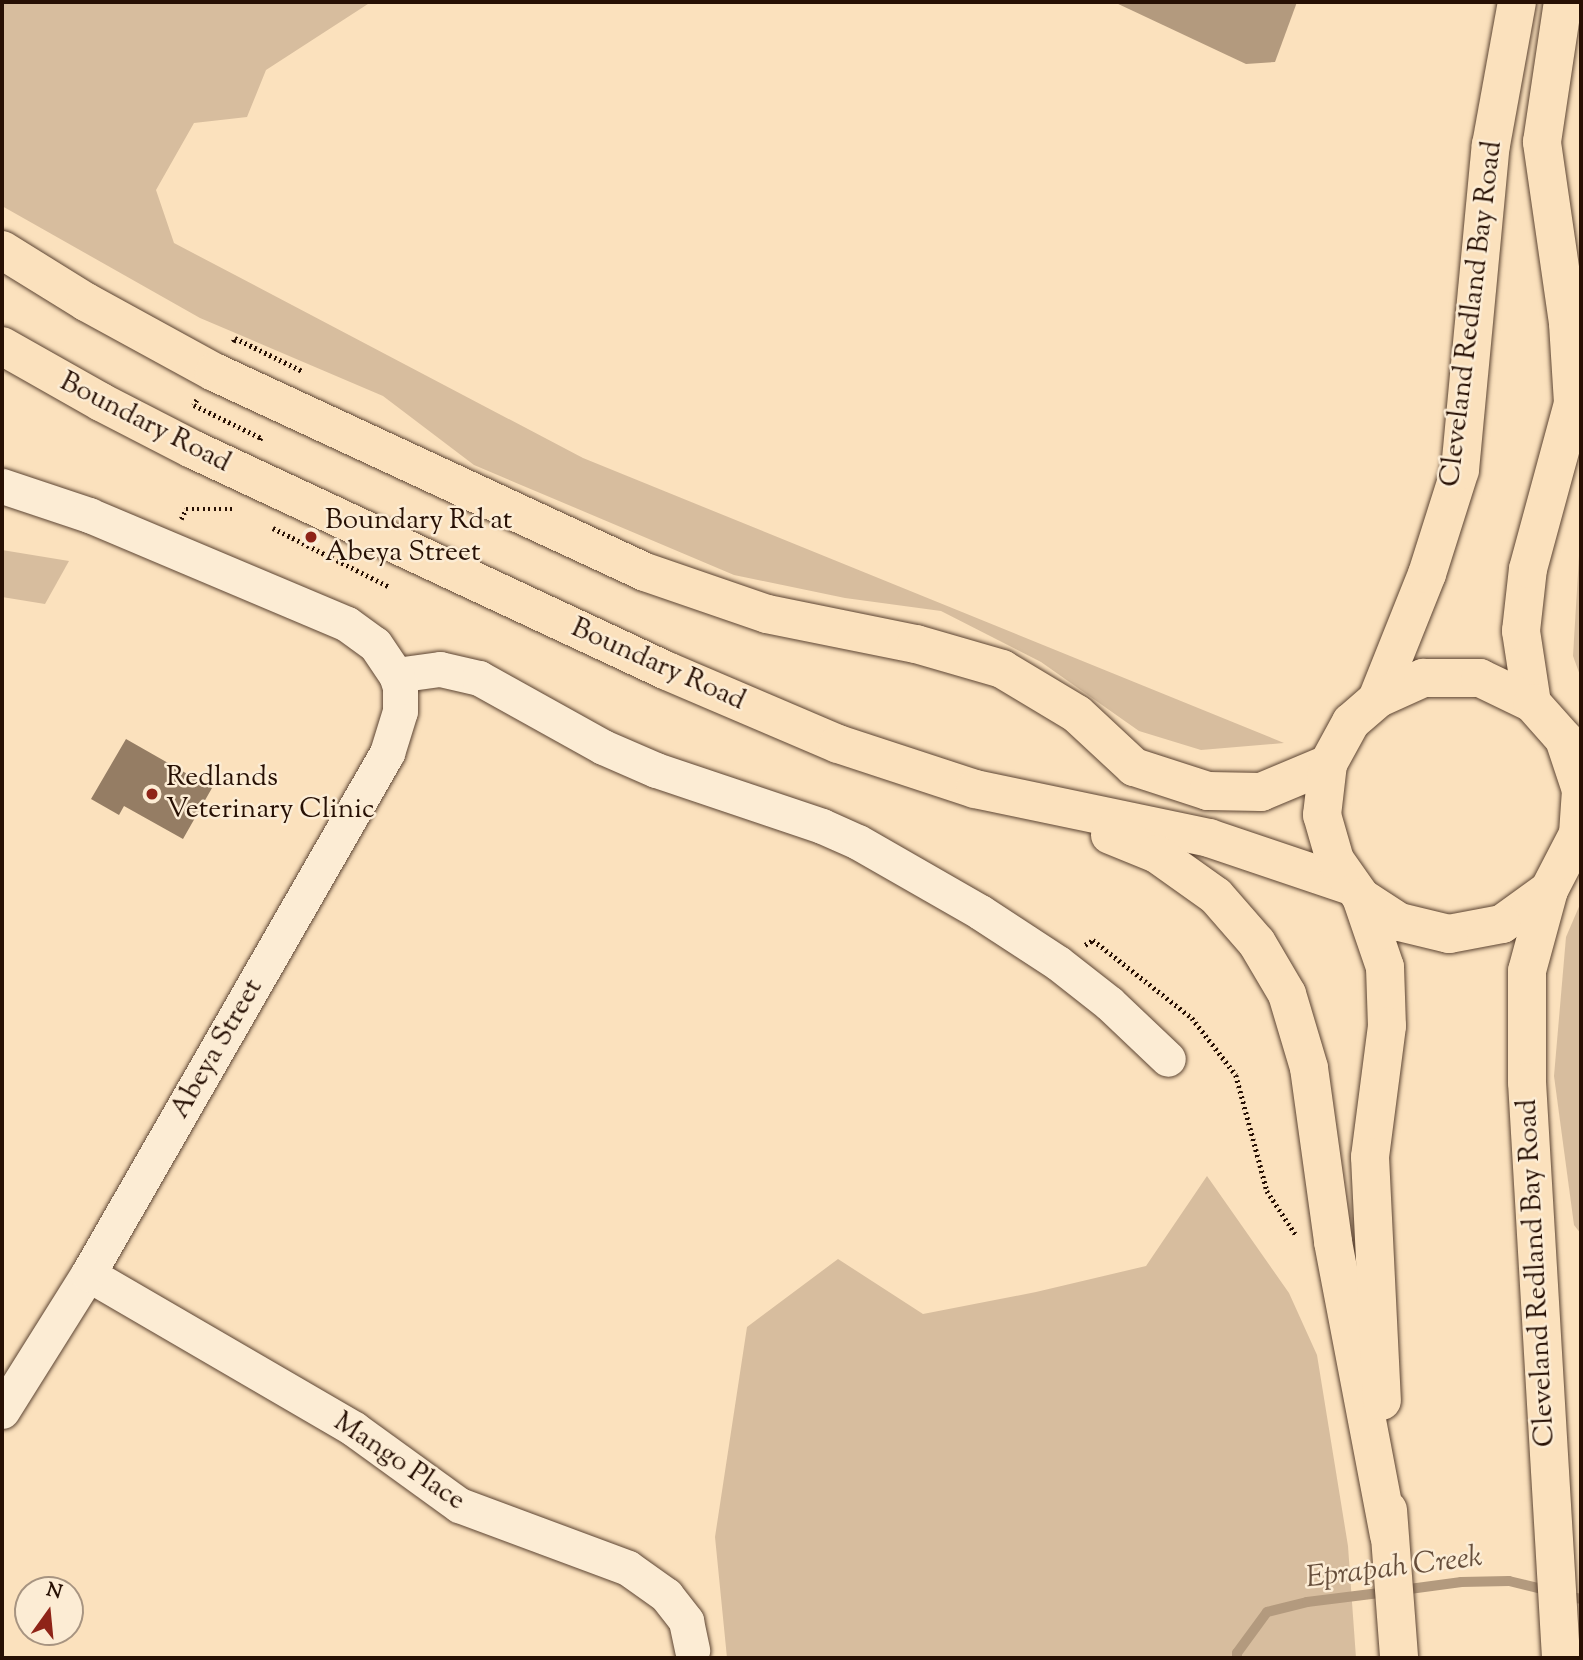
<!DOCTYPE html>
<style>
body{margin:0}
#map{position:relative;width:1583px;height:1660px;overflow:hidden;background:#fbe1bd;font-family:"Sorts Mill Goudy",serif}
div>[style]{position:absolute}
.green>*{inset:0;background:#d7bd9e}
.water>*{inset:0;background:#b39a7e}
.stream>*{height:10px;margin:-5px;padding:0 5px;transform-origin:5px;border-radius:5px;background:#b39a7e}
.building>*{inset:0;background:#957d64}
.path>*{height:4.5px;margin-top:-2.25px;transform-origin:0;background:repeating-linear-gradient(90deg,#271004 0 2px,transparent 0 5.5px)}
.roads{filter:drop-shadow(0 0 2px #5c4432) drop-shadow(0 0 2px #5c4432)}
.minor>*{height:35px;margin:-17.5px;padding:0 17.5px;transform-origin:17.5px;border-radius:17.5px;background:#fcecd4}
.trunk>*{height:38px;margin:-19px;padding:0 19px;transform-origin:19px;border-radius:19px;background:#fbe1bd}
.dots>*{width:19px;height:19px;translate:-50% -50%;box-sizing:border-box;border:4px solid #fcecd4;border-radius:50%}
span{translate:-50% -50%;white-space:nowrap;text-align:center;line-height:1.15;-webkit-text-stroke:5px #fcecd4;paint-order:stroke}
.street-label{font-size:28px;color:#271004}
.poi-label{font-size:28px;color:#271004}
.left{translate:0 -50%;text-align:left}
.water-label{font-size:30px;color:#664e3b;font-style:italic}
.frame{position:absolute;inset:0;border:4px solid #271004;pointer-events:none}
.north{position:absolute;left:14px;top:1576px;width:70px;height:70px;box-sizing:border-box;background:#fcecd4;border:2px solid #a79481;border-radius:50%;rotate:15deg;font-size:19px;font-weight:700;line-height:28px;text-align:center;color:#271004}
.north::after{content:'';display:block;margin:auto;width:24px;height:32px;background:#8f2418;clip-path:polygon(50% 0,100% 100%,50% 72%,0 100%)}
</style>
<div id="map">
<div class="green">
<i style="clip-path:polygon(2px 2px,371px 2px,266px 70px,247px 117px,194px 123px,156px 190px,174px 243px,583px 458px,1284px 743px,1201px 750px,1139px 731px,1041px 662px,941px 611px,845px 598px,734px 575px,474px 465px,383px 396px,200px 318px,2px 206px)"></i>
<i style="clip-path:polygon(1581px 523px,1581px 678px,1573px 656px)"></i>
<i style="clip-path:polygon(2px 550px,69px 561px,45px 604px,2px 597px)"></i>
<i style="clip-path:polygon(1581px 902px,1581px 1234px,1574px 1225px,1554px 1076px,1566px 937px)"></i>
<i style="clip-path:polygon(1207px 1176px,1289px 1293px,1317px 1355px,1348px 1546px,1356px 1658px,727px 1658px,715px 1537px,747px 1327px,838px 1259px,923px 1314px,1036px 1292px,1146px 1266px)"></i>
</div>
<div class="water">
<i style="clip-path:polygon(1114px 2px,1297px 2px,1275px 62px,1246px 64px)"></i>
</div>
<div class="stream">
<i style="left:1402px;top:1590px;width:60px;rotate:-7.7deg"></i>
<i style="left:1461px;top:1582px;width:48px;rotate:-1.2deg"></i>
<i style="left:1509px;top:1581px;width:42px;rotate:13.7deg"></i>
<i style="left:1564px;top:1595px;width:17px;rotate:13deg"></i>
<i style="left:1237px;top:1658px;width:5px;rotate:-90deg"></i>
<i style="left:1237px;top:1653px;width:51px;rotate:-53.8deg"></i>
<i style="left:1267px;top:1612px;width:41px;rotate:-14deg"></i>
<i style="left:1307px;top:1602px;width:81px;rotate:-7.1deg"></i>
</div>
<div class="building">
<i style="clip-path:polygon(126px 739px,212px 788px,183px 839px,124px 806px,119px 815px,91px 799px)"></i>
</div>
<div class="path">
<i style="left:233px;top:342px;width:4px;rotate:-63deg"></i>
<i style="left:235px;top:338px;width:75px;rotate:26.2deg"></i>
<i style="left:197px;top:400px;width:6px;rotate:121deg"></i>
<i style="left:194px;top:405px;width:75px;rotate:26.2deg"></i>
<i style="left:261px;top:438px;width:5px;rotate:112deg"></i>
<i style="left:181px;top:519px;width:11px;rotate:-63deg"></i>
<i style="left:186px;top:509px;width:48px"></i>
<i style="left:273px;top:528px;width:129px;rotate:26.8deg"></i>
<i style="left:1085px;top:945px;width:9px;rotate:-32deg"></i>
<i style="left:1093px;top:940px;width:126px;rotate:38.2deg"></i>
<i style="left:1192px;top:1018px;width:72px;rotate:52.3deg"></i>
<i style="left:1236px;top:1075px;width:120px;rotate:75deg"></i>
<i style="left:1267px;top:1191px;width:53px;rotate:56.6deg"></i>
</div>
<div class="roads">
<div class="minor">
<i style="left:2px;top:486px;width:92px;rotate:18.4deg"></i>
<i style="left:89px;top:515px;width:280px;rotate:22.9deg"></i>
<i style="left:347px;top:624px;width:34px;rotate:36deg"></i>
<i style="left:375px;top:644px;width:37px;rotate:56deg"></i>
<i style="left:396px;top:675px;width:44px;rotate:-7.8deg"></i>
<i style="left:440px;top:669px;width:40px;rotate:13deg"></i>
<i style="left:479px;top:678px;width:142px;rotate:29.1deg"></i>
<i style="left:603px;top:747px;width:58px;rotate:23.5deg"></i>
<i style="left:656px;top:770px;width:175px;rotate:18.6deg"></i>
<i style="left:822px;top:826px;width:39px;rotate:24deg"></i>
<i style="left:858px;top:842px;width:141px;rotate:29.8deg"></i>
<i style="left:980px;top:912px;width:93px;rotate:33.2deg"></i>
<i style="left:1058px;top:963px;width:65px;rotate:38.1deg"></i>
<i style="left:1109px;top:1003px;width:81px;rotate:43.5deg"></i>
<i style="left:88px;top:1274px;width:308px;rotate:30.2deg"></i>
<i style="left:354px;top:1429px;width:130px;rotate:35.9deg"></i>
<i style="left:459px;top:1505px;width:180px;rotate:20.4deg"></i>
<i style="left:628px;top:1568px;width:47px;rotate:35.4deg"></i>
<i style="left:666px;top:1595px;width:33px;rotate:52deg"></i>
<i style="left:686px;top:1621px;width:30px;rotate:78deg"></i>
<i style="left:2px;top:1411px;width:162px;rotate:-57.9deg"></i>
<i style="left:88px;top:1274px;width:601px;rotate:-60.15deg"></i>
<i style="left:387px;top:753px;width:44px;rotate:-72.8deg"></i>
<i style="left:400px;top:711px;width:24px;rotate:-90deg"></i>
<i style="left:400px;top:687px;width:13px;rotate:-108deg"></i>
</div>
<div class="trunk">
<i style="left:2px;top:250px;width:99px;rotate:31.8deg"></i>
<i style="left:86px;top:302px;width:146px;rotate:28.7deg"></i>
<i style="left:214px;top:372px;width:475px;rotate:24.9deg"></i>
<i style="left:645px;top:572px;width:129px;rotate:19deg"></i>
<i style="left:767px;top:614px;width:152px;rotate:11.4deg"></i>
<i style="left:916px;top:644px;width:90px;rotate:16.2deg"></i>
<i style="left:1002px;top:669px;width:87px;rotate:31deg"></i>
<i style="left:1077px;top:714px;width:78px;rotate:42.9deg"></i>
<i style="left:1134px;top:767px;width:78px;rotate:18deg"></i>
<i style="left:1208px;top:791px;width:53px;rotate:1.1deg"></i>
<i style="left:1261px;top:792px;width:73px;rotate:-22.7deg"></i>
<i style="left:2px;top:346px;width:114px;rotate:29.5deg"></i>
<i style="left:101px;top:402px;width:102px;rotate:27.3deg"></i>
<i style="left:192px;top:449px;width:524px;rotate:25.05deg"></i>
<i style="left:667px;top:671px;width:186px;rotate:23.1deg"></i>
<i style="left:838px;top:744px;width:144px;rotate:18.2deg"></i>
<i style="left:975px;top:789px;width:239px;rotate:11.8deg"></i>
<i style="left:1209px;top:838px;width:150px;rotate:18.7deg"></i>
<i style="left:1377px;top:699px;width:135px;rotate:-68.2deg"></i>
<i style="left:1427px;top:574px;width:109px;rotate:-72.4deg"></i>
<i style="left:1460px;top:470px;width:326px;rotate:-84.6deg"></i>
<i style="left:1491px;top:145px;width:145px;rotate:-79.7deg"></i>
<i style="left:1532px;top:703px;width:73px;rotate:-98.7deg"></i>
<i style="left:1521px;top:631px;width:62px;rotate:-83.6deg"></i>
<i style="left:1528px;top:569px;width:172px;rotate:-74.8deg"></i>
<i style="left:1573px;top:403px;width:80px;rotate:-93.6deg"></i>
<i style="left:1568px;top:323px;width:183px;rotate:-98.2deg"></i>
<i style="left:1542px;top:142px;width:142px;rotate:-81.5deg"></i>
<i style="left:1110px;top:835px;width:51px;rotate:22deg"></i>
<i style="left:1157px;top:854px;width:72px;rotate:35.4deg"></i>
<i style="left:1216px;top:896px;width:62px;rotate:48.9deg"></i>
<i style="left:1257px;top:943px;width:59px;rotate:59.5deg"></i>
<i style="left:1287px;top:994px;width:77px;rotate:73.4deg"></i>
<i style="left:1309px;top:1068px;width:176px;rotate:82.1deg"></i>
<i style="left:1333px;top:1242px;width:299px;rotate:79.2deg"></i>
<i style="left:1549px;top:890px;width:58px;rotate:144.1deg"></i>
<i style="left:1502px;top:924px;width:54px;rotate:169.3deg"></i>
<i style="left:1449px;top:934px;width:51px;rotate:-166.5deg"></i>
<i style="left:1399px;top:922px;width:45px;rotate:-146.7deg"></i>
<i style="left:1361px;top:897px;width:45px;rotate:-125.1deg"></i>
<i style="left:1335px;top:860px;width:47px;rotate:-106.1deg"></i>
<i style="left:1322px;top:815px;width:51px;rotate:-83.3deg"></i>
<i style="left:1328px;top:764px;width:48px;rotate:-61.3deg"></i>
<i style="left:1351px;top:722px;width:35px;rotate:-41deg"></i>
<i style="left:1377px;top:699px;width:51px;rotate:-24.5deg"></i>
<i style="left:1423px;top:678px;width:57px"></i>
<i style="left:1480px;top:678px;width:58px;rotate:25.7deg"></i>
<i style="left:1532px;top:703px;width:48px;rotate:48.4deg"></i>
<i style="left:1564px;top:739px;width:54px;rotate:71.6deg"></i>
<i style="left:1581px;top:790px;width:44px;rotate:93.9deg"></i>
<i style="left:1578px;top:834px;width:63px;rotate:117.4deg"></i>
<i style="left:1549px;top:890px;width:84px;rotate:105.2deg"></i>
<i style="left:1527px;top:971px;width:111px;rotate:90deg"></i>
<i style="left:1527px;top:1082px;width:577px;rotate:86.62deg"></i>
<i style="left:1361px;top:897px;width:74px;rotate:71.1deg"></i>
<i style="left:1385px;top:967px;width:59px;rotate:88.1deg"></i>
<i style="left:1387px;top:1026px;width:132px;rotate:97.4deg"></i>
<i style="left:1370px;top:1157px;width:244px;rotate:87.2deg"></i>
<i style="left:1388px;top:1510px;width:148px;rotate:85.7deg"></i>
</div>
</div>
<div class="dots">
<i style="left:311px;top:537px;background:#8f2418"></i>
<i style="left:152px;top:794px;background:#8f2418"></i>
</div>
<div class="street-label">
<span style="left:1472px;top:314px;rotate:-83deg">Cleveland Redland Bay Road</span>
<span style="left:145px;top:423px;rotate:27deg">Boundary Road</span>
<span style="left:658px;top:665px;rotate:24deg">Boundary Road</span>
<span style="left:217px;top:1049px;rotate:-60deg">Abeya Street</span>
<span style="left:1537px;top:1273px;rotate:-93deg">Cleveland Redland Bay Road</span>
<span style="left:399px;top:1462px;rotate:34deg">Mango Place</span>
</div>
<div class="poi-label">
<span class="left" style="left:325px;top:537px">Boundary Rd at<br>Abeya Street</span>
<span class="left" style="left:166px;top:794px">Redlands<br>Veterinary Clinic</span>
</div>
<div class="water-label">
<span style="left:1394px;top:1569px;rotate:-7deg">Eprapah Creek</span>
</div>
<div class="frame"></div>
<div class="north">N</div>
</div>
